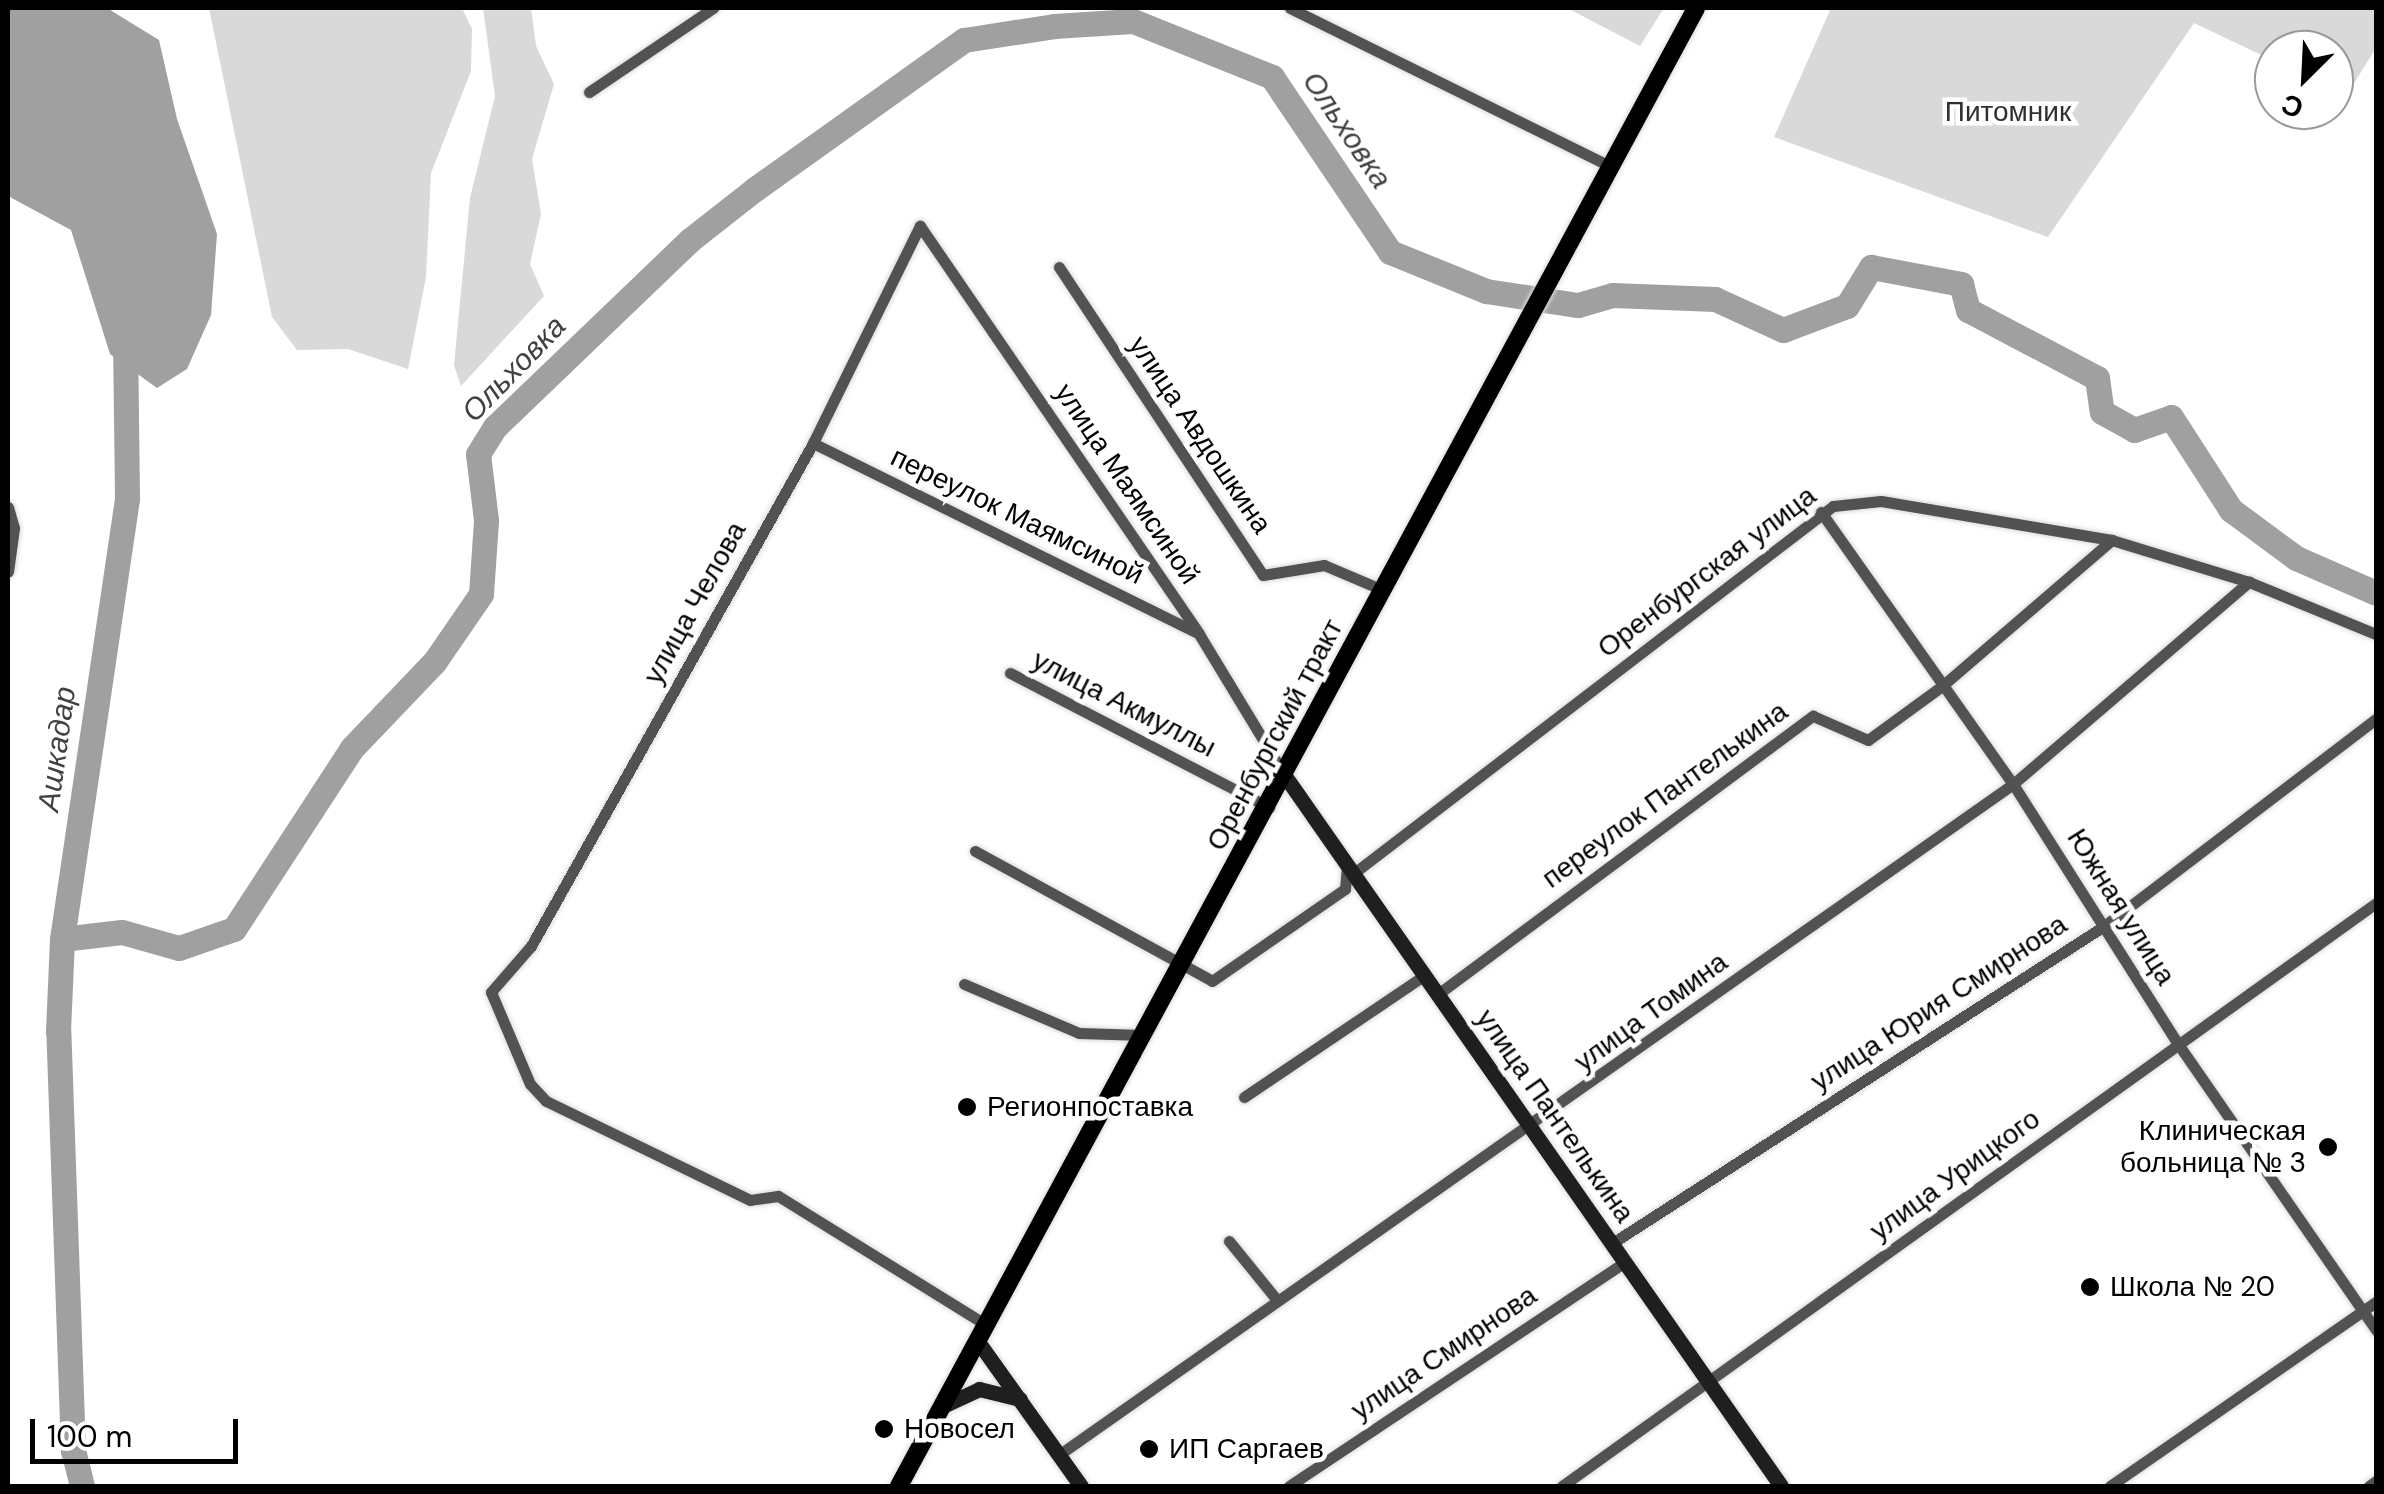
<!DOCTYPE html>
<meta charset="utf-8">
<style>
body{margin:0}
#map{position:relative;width:2384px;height:1494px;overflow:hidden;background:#fff;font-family:"DM Sans",sans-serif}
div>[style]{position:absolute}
.green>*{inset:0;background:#d9d9d9}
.water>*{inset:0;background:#a0a0a0}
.river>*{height:25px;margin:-12.5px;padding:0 12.5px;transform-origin:12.5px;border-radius:12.5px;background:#a0a0a0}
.roads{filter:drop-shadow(0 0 2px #dbdbdb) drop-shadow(0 0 2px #dbdbdb)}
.street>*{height:11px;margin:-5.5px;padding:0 5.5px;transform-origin:5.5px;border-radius:5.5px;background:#525252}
.secondary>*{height:15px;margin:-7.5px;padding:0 7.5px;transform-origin:7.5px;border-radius:7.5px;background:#1f1f1f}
.primary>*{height:18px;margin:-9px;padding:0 9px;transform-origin:9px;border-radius:9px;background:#000}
.dots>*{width:28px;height:28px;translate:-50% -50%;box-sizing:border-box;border:5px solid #fff;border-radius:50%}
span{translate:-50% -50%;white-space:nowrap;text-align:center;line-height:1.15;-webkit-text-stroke:9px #fff;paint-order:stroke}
.park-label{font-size:28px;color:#303030}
.street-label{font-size:28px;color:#000}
.poi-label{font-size:28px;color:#000}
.left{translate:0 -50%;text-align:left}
.right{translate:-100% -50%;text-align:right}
.water-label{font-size:30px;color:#414141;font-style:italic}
.frame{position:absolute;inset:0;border:10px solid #000;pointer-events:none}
.north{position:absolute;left:2254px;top:30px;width:100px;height:100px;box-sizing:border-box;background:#fff;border:2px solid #999;border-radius:50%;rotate:204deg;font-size:28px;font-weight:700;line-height:40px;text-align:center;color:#000}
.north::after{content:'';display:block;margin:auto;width:35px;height:45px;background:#000;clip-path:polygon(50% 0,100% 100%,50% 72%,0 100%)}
.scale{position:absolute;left:30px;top:1419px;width:208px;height:45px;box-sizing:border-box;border:5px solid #000;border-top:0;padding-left:12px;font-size:30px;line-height:35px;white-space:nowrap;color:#000;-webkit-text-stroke:8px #fff;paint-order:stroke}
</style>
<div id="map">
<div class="green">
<i style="clip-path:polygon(209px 8px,462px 8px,472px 29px,471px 71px,431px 173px,426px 277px,408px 369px,348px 349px,297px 350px,272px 317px)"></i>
<i style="clip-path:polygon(483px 8px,531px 8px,536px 46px,554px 84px,532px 159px,541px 214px,530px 264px,544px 296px,461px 386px,454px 365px,470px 198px,495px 96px)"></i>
<i style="clip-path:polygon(1567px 8px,1664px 8px,1640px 46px)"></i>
<i style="clip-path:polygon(1831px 8px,2376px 8px,2376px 48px,2346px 96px,2334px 90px,2334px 50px,2274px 50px,2274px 61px,2194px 23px,2048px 237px,1774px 137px)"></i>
</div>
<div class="water">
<i style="clip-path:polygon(8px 8px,107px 8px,159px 40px,177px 119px,217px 234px,211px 315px,187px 369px,157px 388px,110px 354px,71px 230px,8px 196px)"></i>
</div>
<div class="river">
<i style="left:62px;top:939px;width:60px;rotate:-6.7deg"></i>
<i style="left:122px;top:932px;width:59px;rotate:15.7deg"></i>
<i style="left:179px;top:948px;width:58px;rotate:-19.1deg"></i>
<i style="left:234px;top:929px;width:216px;rotate:-56.9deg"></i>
<i style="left:352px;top:748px;width:120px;rotate:-46.3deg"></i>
<i style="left:435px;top:661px;width:81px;rotate:-55.5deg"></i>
<i style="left:481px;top:594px;width:74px;rotate:-86.1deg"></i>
<i style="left:486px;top:520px;width:66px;rotate:-96.9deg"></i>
<i style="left:478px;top:454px;width:32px;rotate:-58deg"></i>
<i style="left:495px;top:427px;width:270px;rotate:-43.8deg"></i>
<i style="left:690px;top:240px;width:83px;rotate:-38.1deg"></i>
<i style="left:755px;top:189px;width:257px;rotate:-35.5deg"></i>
<i style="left:964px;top:40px;width:91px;rotate:-8.8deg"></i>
<i style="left:1054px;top:26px;width:79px;rotate:-3.6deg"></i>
<i style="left:1133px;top:21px;width:150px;rotate:21.9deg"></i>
<i style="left:1272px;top:77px;width:211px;rotate:56deg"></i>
<i style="left:1390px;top:252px;width:104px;rotate:22.1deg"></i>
<i style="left:1486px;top:291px;width:93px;rotate:8.7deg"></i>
<i style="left:1578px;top:305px;width:36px;rotate:-16deg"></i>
<i style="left:1613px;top:295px;width:102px;rotate:2.2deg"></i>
<i style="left:1715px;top:299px;width:75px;rotate:24.5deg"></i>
<i style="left:1783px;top:330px;width:68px;rotate:-20.6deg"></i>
<i style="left:1847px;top:306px;width:46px;rotate:-58.4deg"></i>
<i style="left:1871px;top:267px;width:92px;rotate:10.7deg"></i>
<i style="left:1961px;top:284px;width:27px;rotate:75deg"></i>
<i style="left:1968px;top:310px;width:146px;rotate:27.8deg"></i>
<i style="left:2097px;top:378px;width:34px;rotate:82deg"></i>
<i style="left:2102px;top:412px;width:37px;rotate:29deg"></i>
<i style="left:2134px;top:430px;width:39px;rotate:-19deg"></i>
<i style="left:2171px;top:417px;width:111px;rotate:57.2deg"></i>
<i style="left:2231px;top:510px;width:81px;rotate:36.4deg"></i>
<i style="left:2296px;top:558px;width:87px;rotate:23.6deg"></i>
<i style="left:82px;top:1486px;width:36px;rotate:-104deg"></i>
<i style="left:73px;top:1451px;width:420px;rotate:-92deg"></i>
<i style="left:58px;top:1031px;width:92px;rotate:-87.5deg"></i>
<i style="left:62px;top:939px;width:446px;rotate:-81.6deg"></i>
<i style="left:127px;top:498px;width:167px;rotate:-90.7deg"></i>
</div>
<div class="roads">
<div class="street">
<i style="left:1290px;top:8px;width:357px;rotate:26.3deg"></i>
<i style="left:589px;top:92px;width:150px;rotate:-34.1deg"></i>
<i style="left:1059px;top:267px;width:369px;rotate:56.5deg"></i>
<i style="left:1263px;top:575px;width:62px;rotate:-9.3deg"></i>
<i style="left:1324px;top:565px;width:64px;rotate:23deg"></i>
<i style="left:813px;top:443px;width:426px;rotate:26.3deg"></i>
<i style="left:8px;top:507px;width:22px;rotate:74deg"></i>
<i style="left:14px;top:528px;width:44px;rotate:97.8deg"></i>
<i style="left:1821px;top:512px;width:333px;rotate:54.8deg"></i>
<i style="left:2013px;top:784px;width:308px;rotate:57.6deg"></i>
<i style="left:2178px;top:1044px;width:348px;rotate:55.3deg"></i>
<i style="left:1010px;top:673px;width:292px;rotate:27.4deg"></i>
<i style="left:975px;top:851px;width:270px;rotate:28.7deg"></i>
<i style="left:1212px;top:981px;width:162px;rotate:-34.7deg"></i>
<i style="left:1345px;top:889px;width:23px;rotate:-85deg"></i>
<i style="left:1354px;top:873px;width:603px;rotate:-37.46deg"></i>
<i style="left:1833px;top:506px;width:48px;rotate:-5.9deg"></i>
<i style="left:1881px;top:501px;width:234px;rotate:9.6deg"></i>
<i style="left:2112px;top:540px;width:143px;rotate:17deg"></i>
<i style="left:2249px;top:582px;width:137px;rotate:22.3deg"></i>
<i style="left:964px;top:984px;width:125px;rotate:23.1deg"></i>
<i style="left:1079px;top:1033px;width:64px;rotate:1.8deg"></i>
<i style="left:1438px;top:994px;width:467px;rotate:-36.6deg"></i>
<i style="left:1813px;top:716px;width:60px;rotate:23.6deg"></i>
<i style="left:1868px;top:740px;width:92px;rotate:-36.1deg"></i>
<i style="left:1942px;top:686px;width:224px;rotate:-40.7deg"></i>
<i style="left:1244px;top:1097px;width:218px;rotate:-34deg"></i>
<i style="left:1229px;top:1241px;width:76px;rotate:50.9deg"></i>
<i style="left:1614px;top:1242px;width:583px;rotate:-32.82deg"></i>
<i style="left:2104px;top:926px;width:342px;rotate:-37.3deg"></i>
<i style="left:988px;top:1326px;width:247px;rotate:-148.2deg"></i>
<i style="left:778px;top:1196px;width:28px;rotate:172deg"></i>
<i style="left:750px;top:1200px;width:227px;rotate:-154.1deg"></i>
<i style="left:546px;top:1101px;width:23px;rotate:-133deg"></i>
<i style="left:530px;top:1084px;width:100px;rotate:-113deg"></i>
<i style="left:491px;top:992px;width:61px;rotate:-49deg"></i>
<i style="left:531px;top:946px;width:577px;rotate:-60.72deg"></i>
<i style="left:813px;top:443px;width:242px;rotate:-63.8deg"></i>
<i style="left:920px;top:226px;width:494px;rotate:55.6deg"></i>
<i style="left:1199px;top:634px;width:166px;rotate:58.8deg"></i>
<i style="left:1060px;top:1454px;width:1165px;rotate:-35.11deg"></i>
<i style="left:2013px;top:784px;width:311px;rotate:-40.6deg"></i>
<i style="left:1289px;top:1486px;width:405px;rotate:-33.7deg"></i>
<i style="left:1562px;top:1486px;width:1001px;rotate:-35.61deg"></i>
<i style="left:2110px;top:1486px;width:323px;rotate:-34.7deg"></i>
<i style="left:2369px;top:1486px;width:9px;rotate:-36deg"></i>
</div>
<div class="secondary">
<i style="left:1285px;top:776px;width:866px;rotate:55.06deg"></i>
<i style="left:979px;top:1343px;width:176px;rotate:54.5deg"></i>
<i style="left:945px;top:1405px;width:38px;rotate:-25deg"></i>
<i style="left:979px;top:1389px;width:42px;rotate:13.7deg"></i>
</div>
<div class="primary">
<i style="left:899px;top:1486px;width:1679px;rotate:-61.66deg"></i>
</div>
</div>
<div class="dots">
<i style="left:967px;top:1107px;background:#000"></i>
<i style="left:2328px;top:1147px;background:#000"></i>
<i style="left:2090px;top:1287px;background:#000"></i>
<i style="left:884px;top:1429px;background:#000"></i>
<i style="left:1149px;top:1449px;background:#000"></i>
</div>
<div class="park-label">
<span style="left:2008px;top:112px">Питомник</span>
</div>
<div class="street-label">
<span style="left:1200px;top:435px;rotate:56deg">улица Авдошкина</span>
<span style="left:1127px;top:484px;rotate:56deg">улица Маямсиной</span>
<span style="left:1017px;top:516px;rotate:26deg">переулок Маямсиной</span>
<span style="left:1707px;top:572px;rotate:-37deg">Оренбургская улица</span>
<span style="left:695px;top:603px;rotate:-61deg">улица Челова</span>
<span style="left:1124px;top:704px;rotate:27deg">улица Акмуллы</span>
<span style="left:1275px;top:735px;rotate:-62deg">Оренбургский тракт</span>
<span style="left:1665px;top:795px;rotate:-36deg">переулок Пантелькина</span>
<span style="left:2121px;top:907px;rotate:58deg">Южная улица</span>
<span style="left:1939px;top:1003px;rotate:-33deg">улица Юрия Смирнова</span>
<span style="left:1651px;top:1012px;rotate:-36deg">улица Томина</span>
<span style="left:1555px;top:1116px;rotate:55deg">улица Пантелькина</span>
<span style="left:1955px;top:1175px;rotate:-36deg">улица Урицкого</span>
<span style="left:1444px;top:1353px;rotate:-34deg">улица Смирнова</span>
</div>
<div class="poi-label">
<span class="left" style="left:987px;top:1107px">Регионпоставка</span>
<span class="right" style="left:2306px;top:1147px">Клиническая<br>больница № 3</span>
<span class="left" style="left:2110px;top:1287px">Школа № 20</span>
<span class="left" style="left:904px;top:1429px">Новосел</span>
<span class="left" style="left:1169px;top:1449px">ИП Саргаев</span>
</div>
<div class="water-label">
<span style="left:1347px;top:130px;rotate:56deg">Ольховка</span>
<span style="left:514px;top:369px;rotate:-46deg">Ольховка</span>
<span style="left:57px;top:749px;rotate:-82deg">Ашкадар</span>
</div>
<div class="frame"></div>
<div class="north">С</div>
<div class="scale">100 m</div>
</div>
